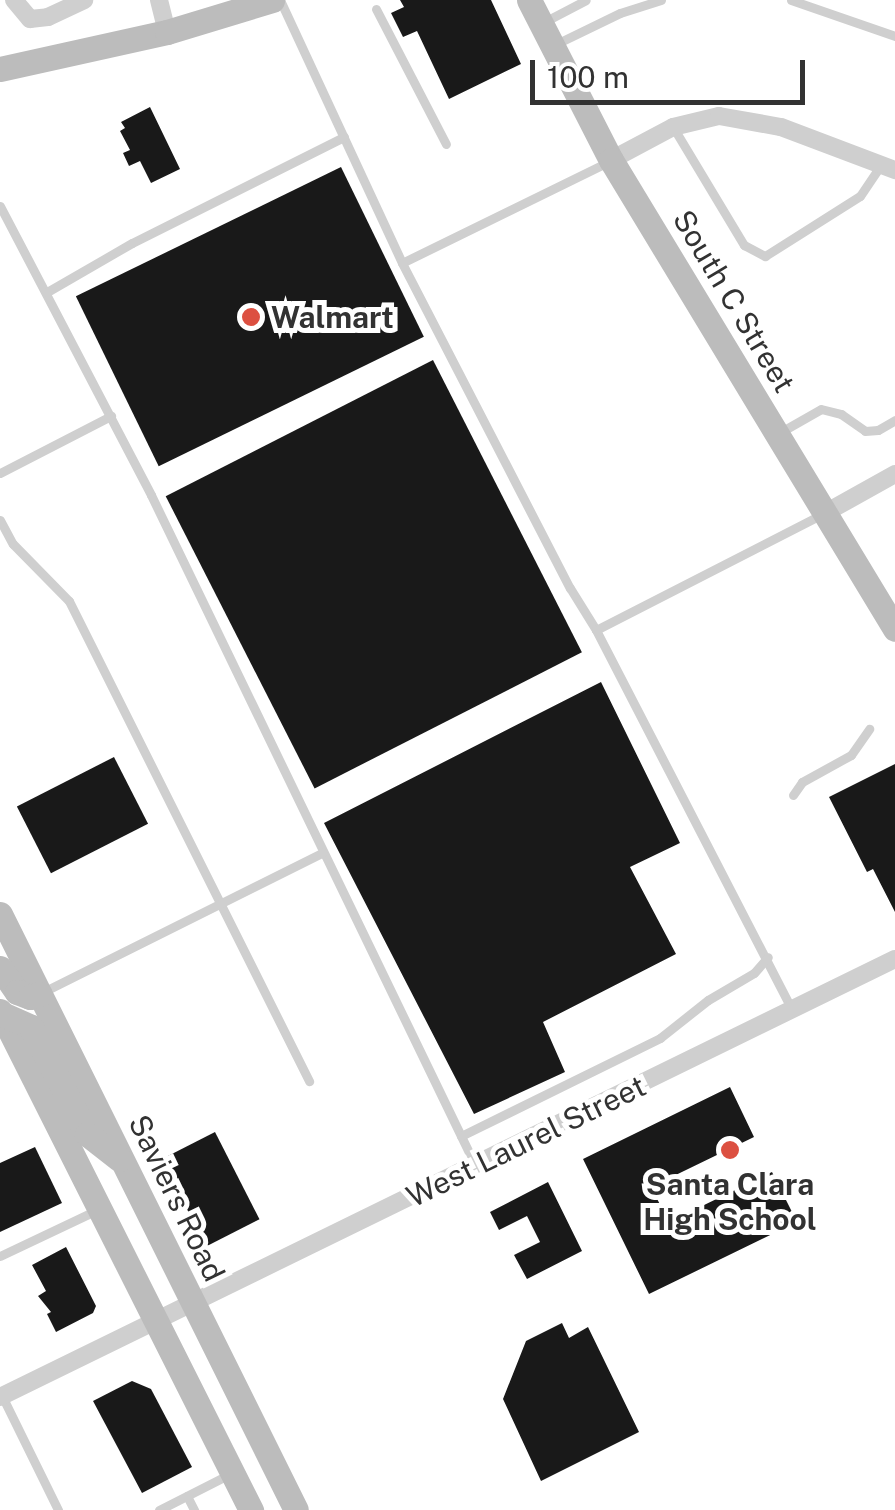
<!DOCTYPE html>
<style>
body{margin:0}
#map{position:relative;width:895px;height:1510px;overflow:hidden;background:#fff;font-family:"Public Sans",sans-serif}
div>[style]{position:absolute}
.building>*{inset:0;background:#191919;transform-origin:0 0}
.lane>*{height:9px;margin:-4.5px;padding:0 4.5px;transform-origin:4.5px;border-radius:4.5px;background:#cfcfcf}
.street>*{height:18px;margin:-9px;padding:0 9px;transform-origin:9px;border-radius:9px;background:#cfcfcf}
.secondary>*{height:25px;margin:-12.5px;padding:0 12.5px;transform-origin:12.5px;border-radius:12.5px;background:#bcbcbc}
.dots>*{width:28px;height:28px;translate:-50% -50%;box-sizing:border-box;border:5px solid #fff;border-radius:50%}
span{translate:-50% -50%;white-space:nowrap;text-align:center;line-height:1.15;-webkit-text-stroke:10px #fff;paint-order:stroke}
.street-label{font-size:30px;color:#323232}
.poi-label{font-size:30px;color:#323232;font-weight:700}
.left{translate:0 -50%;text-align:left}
.scale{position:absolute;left:530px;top:60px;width:275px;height:45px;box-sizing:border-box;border:5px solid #323232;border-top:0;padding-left:12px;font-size:30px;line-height:35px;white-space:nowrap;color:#323232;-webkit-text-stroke:8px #fff;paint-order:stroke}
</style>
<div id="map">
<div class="building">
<i style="clip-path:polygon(400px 0,491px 0,521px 64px,449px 99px,417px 31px,403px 37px,391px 13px,404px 7px)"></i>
<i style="clip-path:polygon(150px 107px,180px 169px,151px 183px,140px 161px,129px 166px,123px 153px,130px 150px,120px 131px,125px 128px,121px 122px)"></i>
<i style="left:341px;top:167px;width:189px;height:295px;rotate:64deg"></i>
<i style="left:433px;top:360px;width:328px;height:300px;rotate:63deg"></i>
<i style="clip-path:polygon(601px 682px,680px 843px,630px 867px,676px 954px,543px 1022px,565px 1072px,474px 1114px,324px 823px)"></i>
<i style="left:114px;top:757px;width:75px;height:109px;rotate:63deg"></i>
<i style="clip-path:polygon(895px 764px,895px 912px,873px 869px,867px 872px,829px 797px)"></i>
<i style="clip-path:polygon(730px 1087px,754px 1137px,651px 1187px,669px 1222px,772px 1172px,797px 1222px,649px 1294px,583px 1159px)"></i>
<i style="left:215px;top:1132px;width:98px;height:60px;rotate:63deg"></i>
<i style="clip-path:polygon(35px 1147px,62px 1203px,0 1232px,0 1163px)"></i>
<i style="clip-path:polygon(548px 1182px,582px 1251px,527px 1279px,514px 1255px,540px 1242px,527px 1216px,499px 1230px,490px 1212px)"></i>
<i style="clip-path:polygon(66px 1247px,96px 1306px,93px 1313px,56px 1332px,47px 1314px,51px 1312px,38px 1296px,46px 1291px,32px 1265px)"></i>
<i style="clip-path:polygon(562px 1323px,569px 1338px,588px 1327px,639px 1432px,541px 1481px,503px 1399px,526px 1341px)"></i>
<i style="clip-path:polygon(132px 1381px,151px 1389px,192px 1467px,142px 1493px,93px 1401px)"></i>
</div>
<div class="lane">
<i style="left:280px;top:0;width:290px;rotate:65.1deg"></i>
<i style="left:791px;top:0;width:110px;rotate:19.1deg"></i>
<i style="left:376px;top:9px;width:152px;rotate:62.6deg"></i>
<i style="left:544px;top:22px;width:47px;rotate:-27.6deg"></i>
<i style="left:554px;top:45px;width:73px;rotate:-25.9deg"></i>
<i style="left:620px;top:13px;width:43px;rotate:-17.6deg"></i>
<i style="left:673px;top:127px;width:138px;rotate:59deg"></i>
<i style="left:744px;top:245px;width:24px;rotate:28deg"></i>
<i style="left:765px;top:256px;width:112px;rotate:-32.3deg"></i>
<i style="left:860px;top:196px;width:37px;rotate:-56deg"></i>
<i style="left:608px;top:162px;width:229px;rotate:153.9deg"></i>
<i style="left:402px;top:263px;width:366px;rotate:62.7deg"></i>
<i style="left:570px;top:588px;width:49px;rotate:58.2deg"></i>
<i style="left:596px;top:630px;width:255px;rotate:-27.1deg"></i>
<i style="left:0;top:206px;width:326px;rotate:62.4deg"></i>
<i style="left:151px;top:495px;width:744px;rotate:64.19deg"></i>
<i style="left:47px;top:292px;width:98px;rotate:-30deg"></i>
<i style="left:132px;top:243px;width:237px;rotate:-26.6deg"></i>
<i style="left:779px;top:433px;width:48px;rotate:-29.7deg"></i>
<i style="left:821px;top:409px;width:21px;rotate:14deg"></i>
<i style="left:841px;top:414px;width:29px;rotate:35deg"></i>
<i style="left:865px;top:431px;width:13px;rotate:-4deg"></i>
<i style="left:878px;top:430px;width:20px;rotate:-30deg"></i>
<i style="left:0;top:473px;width:125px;rotate:-27.2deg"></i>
<i style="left:0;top:520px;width:27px;rotate:62deg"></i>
<i style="left:13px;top:544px;width:80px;rotate:45.5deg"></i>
<i style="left:69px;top:601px;width:537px;rotate:63.43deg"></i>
<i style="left:596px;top:630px;width:427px;rotate:62.7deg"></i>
<i style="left:793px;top:795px;width:16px;rotate:-55deg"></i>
<i style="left:802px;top:782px;width:56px;rotate:-28.9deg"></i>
<i style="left:851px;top:755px;width:32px;rotate:-55deg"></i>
<i style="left:43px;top:992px;width:312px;rotate:-26.5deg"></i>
<i style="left:461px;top:1136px;width:222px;rotate:-26.2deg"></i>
<i style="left:660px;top:1038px;width:61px;rotate:-38.4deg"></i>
<i style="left:708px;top:1000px;width:53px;rotate:-30.4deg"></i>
<i style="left:754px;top:973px;width:21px;rotate:-49deg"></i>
<i style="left:0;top:1256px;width:107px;rotate:-25.4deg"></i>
<i style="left:2px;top:1396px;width:127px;rotate:63.8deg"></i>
<i style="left:187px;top:1496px;width:16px;rotate:63deg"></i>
<i style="left:159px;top:1510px;width:80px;rotate:-26.9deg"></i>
</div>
<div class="street">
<i style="left:14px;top:0;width:25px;rotate:50deg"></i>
<i style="left:30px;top:19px;width:18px;rotate:-6deg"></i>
<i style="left:48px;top:17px;width:40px;rotate:-25deg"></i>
<i style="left:159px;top:0;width:33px;rotate:76deg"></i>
<i style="left:611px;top:160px;width:70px;rotate:-28deg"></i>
<i style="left:673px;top:127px;width:47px;rotate:-13.4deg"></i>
<i style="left:719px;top:116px;width:63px;rotate:10.1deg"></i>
<i style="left:781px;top:127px;width:122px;rotate:20.7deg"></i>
<i style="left:825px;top:513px;width:80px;rotate:-29.1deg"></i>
<i style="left:0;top:1397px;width:996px;rotate:-26.08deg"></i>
</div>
<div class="secondary">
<i style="left:529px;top:0;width:180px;rotate:62.9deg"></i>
<i style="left:611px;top:160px;width:548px;rotate:58.8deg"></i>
<i style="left:0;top:69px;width:171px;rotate:-12.5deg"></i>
<i style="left:167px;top:32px;width:110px;rotate:-16.9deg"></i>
<i style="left:0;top:914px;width:665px;rotate:63.59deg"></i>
<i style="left:0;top:968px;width:29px;rotate:55deg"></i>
<i style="left:17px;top:992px;width:14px;rotate:21deg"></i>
<i style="left:30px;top:997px;width:10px;rotate:-17deg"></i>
<i style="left:0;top:1011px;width:559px;rotate:63.3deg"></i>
<i style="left:2px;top:1014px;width:32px;rotate:24deg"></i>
<i style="left:31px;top:1027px;width:121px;rotate:62.4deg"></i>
<i style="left:87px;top:1134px;width:41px;rotate:38deg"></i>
</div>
<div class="dots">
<i style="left:251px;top:317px;background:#dc5041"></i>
<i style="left:730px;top:1150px;background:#dc5041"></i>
</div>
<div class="street-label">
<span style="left:734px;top:301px;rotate:59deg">South C Street</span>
<span style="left:526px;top:1141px;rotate:-26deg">West Laurel Street</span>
<span style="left:177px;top:1198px;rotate:64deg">Saviers Road</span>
</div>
<div class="poi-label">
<span class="left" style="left:271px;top:317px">Walmart</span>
<span style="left:730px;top:1201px">Santa Clara<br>High School</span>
</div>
<div class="scale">100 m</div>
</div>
